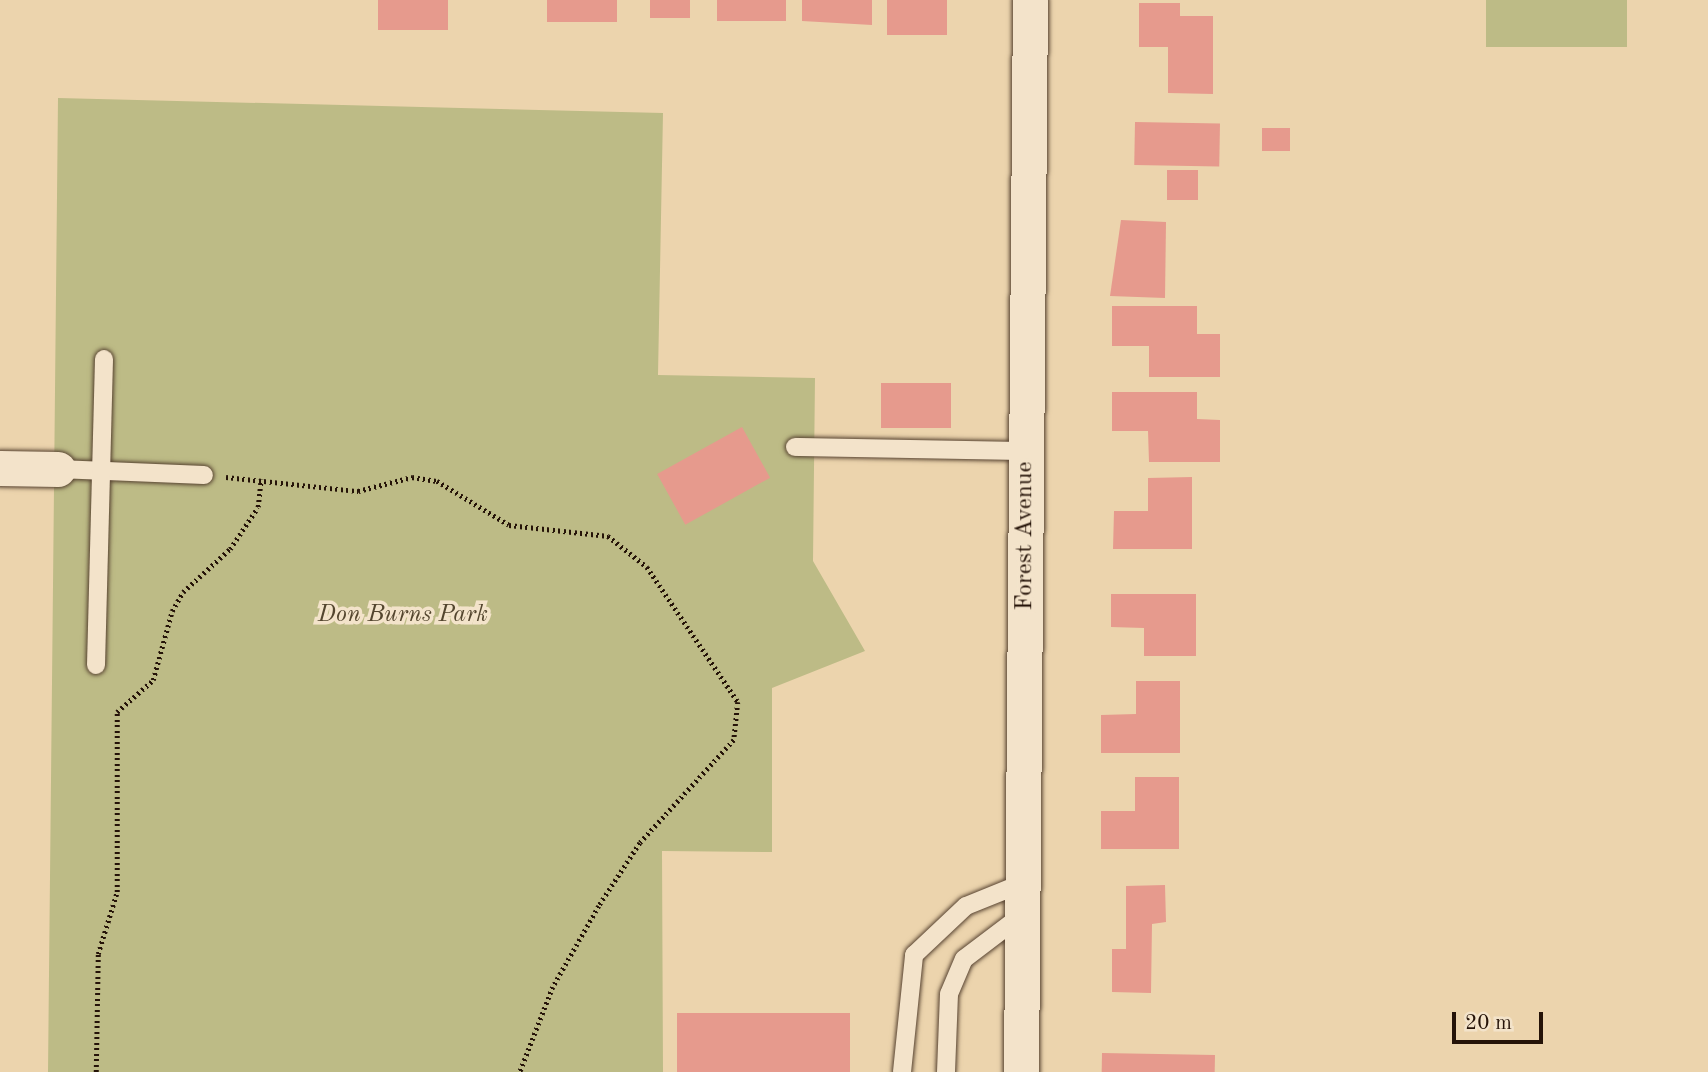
<!DOCTYPE html>
<style>
body{margin:0}
#map{position:relative;width:1708px;height:1072px;overflow:hidden;background:#ecd4ad;font-family:"Old Standard TT",serif}
div>[style]{position:absolute}
.green>*{inset:0;background:#bdbb86;transform-origin:0 0}
.building>*{inset:0;background:#e69a8d;transform-origin:0 0}
.path>*{height:4.5px;margin-top:-2.25px;transform-origin:0;background:repeating-linear-gradient(90deg,#251308 0 2px,transparent 0 5.5px)}
.roads{filter:drop-shadow(0 0 2px #574331) drop-shadow(0 0 2px #574331)}
.lane>*{height:18px;margin:-9px;padding:0 9px;transform-origin:9px;border-radius:9px;background:#f3e3ca}
.street>*{height:35px;margin:-17.5px;padding:0 17.5px;transform-origin:17.5px;border-radius:17.5px;background:#f3e3ca}
span{translate:-50% -50%;white-space:nowrap;text-align:center;line-height:1.15;-webkit-text-stroke:7px #f3e3ca;paint-order:stroke}
.street-label{font-size:24px;color:#251308}
.park-label{font-size:24px;color:#53452e;font-style:italic}
.scale{position:absolute;left:1452px;top:1012px;width:91px;height:32px;box-sizing:border-box;border:4px solid #251308;border-top:0;padding-left:9px;font-size:21px;line-height:24px;white-space:nowrap;color:#251308;-webkit-text-stroke:5px #f3e3ca;paint-order:stroke}
</style>
<div id="map">
<div class="green">
<i style="left:1486px;top:0;width:141px;height:47px"></i>
<i style="clip-path:polygon(58px 98px,663px 113px,658px 375px,815px 378px,813px 561px,865px 651px,772px 688px,772px 852px,662px 851px,663px 1072px,48px 1072px)"></i>
</div>
<div class="building">
<i style="left:378px;top:0;width:70px;height:30px"></i>
<i style="left:547px;top:0;width:70px;height:22px"></i>
<i style="left:650px;top:0;width:40px;height:18px"></i>
<i style="left:717px;top:0;width:69px;height:21px"></i>
<i style="clip-path:polygon(802px 0,872px 0,872px 25px,802px 21px)"></i>
<i style="left:887px;top:0;width:60px;height:35px"></i>
<i style="clip-path:polygon(1139px 3px,1180px 3px,1180px 16px,1213px 16px,1213px 94px,1168px 93px,1168px 47px,1139px 47px)"></i>
<i style="left:1135px;top:122px;width:85px;height:43px;rotate:1deg"></i>
<i style="left:1290px;top:128px;width:23px;height:28px;rotate:90deg"></i>
<i style="left:1167px;top:170px;width:31px;height:30px"></i>
<i style="clip-path:polygon(1121px 220px,1166px 222px,1165px 298px,1110px 296px)"></i>
<i style="clip-path:polygon(1112px 306px,1197px 306px,1197px 334px,1220px 334px,1220px 377px,1149px 377px,1149px 346px,1112px 346px)"></i>
<i style="left:881px;top:383px;width:70px;height:45px"></i>
<i style="clip-path:polygon(1112px 392px,1197px 392px,1197px 419px,1220px 420px,1220px 462px,1149px 462px,1148px 431px,1112px 431px)"></i>
<i style="left:742px;top:427px;width:58px;height:97px;rotate:61deg"></i>
<i style="clip-path:polygon(1192px 477px,1192px 549px,1113px 549px,1114px 511px,1148px 511px,1148px 478px)"></i>
<i style="clip-path:polygon(1111px 594px,1196px 594px,1196px 656px,1144px 656px,1144px 628px,1111px 627px)"></i>
<i style="clip-path:polygon(1136px 681px,1180px 681px,1180px 753px,1101px 753px,1101px 715px,1136px 714px)"></i>
<i style="clip-path:polygon(1135px 777px,1179px 777px,1179px 849px,1101px 849px,1101px 811px,1135px 811px)"></i>
<i style="clip-path:polygon(1165px 885px,1166px 922px,1152px 924px,1151px 993px,1112px 992px,1112px 949px,1126px 949px,1126px 886px)"></i>
<i style="left:677px;top:1013px;width:173px;height:59px"></i>
<i style="left:1102px;top:1053px;width:113px;height:19px;rotate:1deg"></i>
</div>
<div class="path">
<i style="left:226px;top:477px;width:133px;rotate:6.1deg"></i>
<i style="left:358px;top:491px;width:56px;rotate:-14.5deg"></i>
<i style="left:412px;top:477px;width:25px;rotate:9deg"></i>
<i style="left:437px;top:481px;width:84px;rotate:31.4deg"></i>
<i style="left:509px;top:525px;width:100px;rotate:6.3deg"></i>
<i style="left:608px;top:536px;width:50px;rotate:38.5deg"></i>
<i style="left:647px;top:567px;width:163px;rotate:56deg"></i>
<i style="left:738px;top:702px;width:38px;rotate:96deg"></i>
<i style="left:734px;top:740px;width:139px;rotate:132.4deg"></i>
<i style="left:640px;top:843px;width:75px;rotate:123.1deg"></i>
<i style="left:599px;top:906px;width:93px;rotate:119.6deg"></i>
<i style="left:553px;top:987px;width:91px;rotate:111.2deg"></i>
<i style="left:96px;top:1072px;width:118px;rotate:-89deg"></i>
<i style="left:98px;top:954px;width:65px;rotate:-73deg"></i>
<i style="left:117px;top:892px;width:180px;rotate:-90deg"></i>
<i style="left:117px;top:712px;width:48px;rotate:-41.6deg"></i>
<i style="left:153px;top:680px;width:72px;rotate:-74.6deg"></i>
<i style="left:172px;top:611px;width:22px;rotate:-60deg"></i>
<i style="left:183px;top:592px;width:64px;rotate:-42.5deg"></i>
<i style="left:230px;top:549px;width:50px;rotate:-56.3deg"></i>
<i style="left:258px;top:507px;width:28px;rotate:-84deg"></i>
</div>
<div class="roads">
<div class="lane">
<i style="left:795px;top:447px;width:231px;rotate:1deg"></i>
<i style="left:58px;top:469px;width:146px;rotate:2.4deg"></i>
<i style="left:96px;top:665px;width:306px;rotate:-88.5deg"></i>
<i style="left:902px;top:1072px;width:118px;rotate:-84.1deg"></i>
<i style="left:914px;top:955px;width:71px;rotate:-43.3deg"></i>
<i style="left:966px;top:906px;width:61px;rotate:-22deg"></i>
<i style="left:946px;top:1072px;width:78px;rotate:-87.8deg"></i>
<i style="left:949px;top:994px;width:38px;rotate:-67deg"></i>
<i style="left:964px;top:959px;width:73px;rotate:-37.2deg"></i>
</div>
<div class="street">
<i style="left:0;top:468px;width:58px;rotate:1deg"></i>
<i style="left:1021px;top:1072px;width:1072px;rotate:-89.52deg"></i>
</div>
</div>
<div class="street-label">
<span style="left:1026px;top:536px;rotate:-90deg">Forest Avenue</span>
</div>
<div class="park-label">
<span style="left:403px;top:616px">Don Burns Park</span>
</div>
<div class="scale">20 m</div>
</div>
